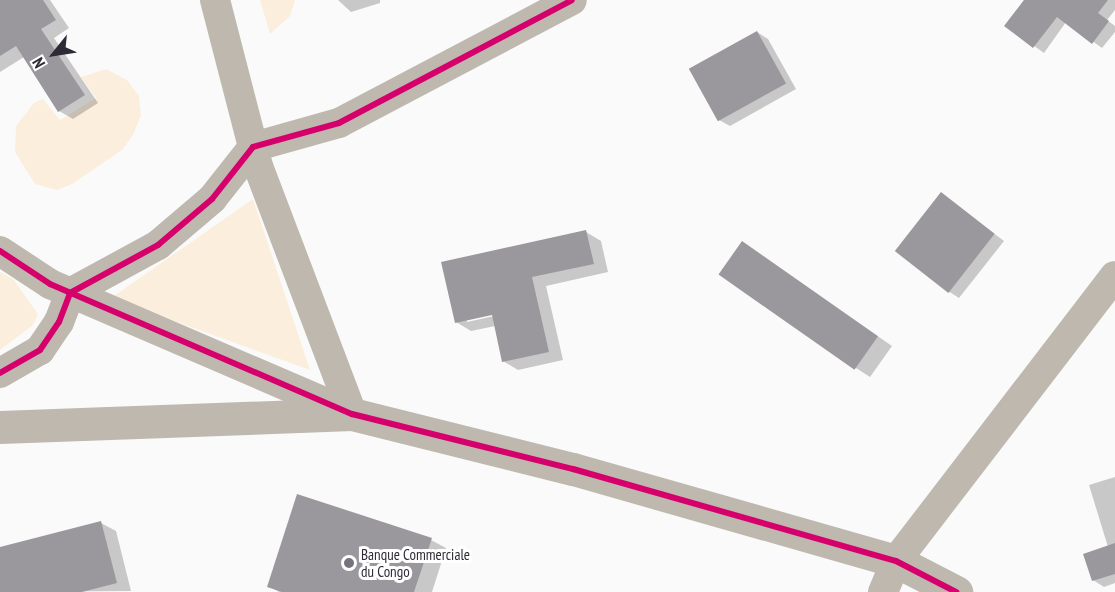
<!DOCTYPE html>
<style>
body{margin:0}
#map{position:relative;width:1115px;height:592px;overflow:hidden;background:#fafafa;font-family:"PT Sans Narrow",sans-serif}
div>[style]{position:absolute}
.green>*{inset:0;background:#fceedc}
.shadow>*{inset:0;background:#0003}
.building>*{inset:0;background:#9a989d;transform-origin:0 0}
.minor>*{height:30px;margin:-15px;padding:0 15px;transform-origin:15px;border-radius:15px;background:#beb8af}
.tertiary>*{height:33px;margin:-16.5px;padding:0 16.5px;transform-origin:16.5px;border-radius:16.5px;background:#beb8af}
.cycleway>*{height:6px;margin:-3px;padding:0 3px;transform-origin:3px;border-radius:3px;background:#d6006c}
.dots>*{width:16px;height:16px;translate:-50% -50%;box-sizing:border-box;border:3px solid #fff;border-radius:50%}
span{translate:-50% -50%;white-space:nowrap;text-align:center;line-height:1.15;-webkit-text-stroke:6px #fff;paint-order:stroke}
.poi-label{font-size:15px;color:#2e2b37}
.left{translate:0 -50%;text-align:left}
.north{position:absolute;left:24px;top:24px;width:60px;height:60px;-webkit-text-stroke:4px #fff;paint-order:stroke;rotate:240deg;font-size:16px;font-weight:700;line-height:24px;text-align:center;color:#2e2b37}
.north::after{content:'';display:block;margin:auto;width:21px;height:27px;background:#2e2b37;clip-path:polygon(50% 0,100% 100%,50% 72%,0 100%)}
</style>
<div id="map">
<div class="green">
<i style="clip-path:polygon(260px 0,295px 0,290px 16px,270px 34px)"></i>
<i style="clip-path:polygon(106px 69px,127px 80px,139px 96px,141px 115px,133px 135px,122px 150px,72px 184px,57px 190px,35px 184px,15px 152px,16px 126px,34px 103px,43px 99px,60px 120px,96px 98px,81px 77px)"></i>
<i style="clip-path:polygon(253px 199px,310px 370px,111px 298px)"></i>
<i style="clip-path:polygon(0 272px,13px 279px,38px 314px,33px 325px,0 350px)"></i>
</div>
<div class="shadow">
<i style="clip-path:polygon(0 0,50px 0,69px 28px,54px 38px,98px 103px,73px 119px,59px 111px,24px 57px,0 72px)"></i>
<i style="clip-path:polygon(338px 0,380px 0,380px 3px,351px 12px)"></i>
<i style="clip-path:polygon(1024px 0,1115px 0,1115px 10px,1107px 20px,1115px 26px,1115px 32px,1102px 48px,1066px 22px,1044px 53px,1006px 26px)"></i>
<i style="clip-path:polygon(757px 32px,768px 39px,796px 89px,730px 126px,719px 120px)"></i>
<i style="clip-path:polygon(941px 194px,1004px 241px,959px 298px,948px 291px)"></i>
<i style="clip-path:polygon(evenodd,586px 232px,601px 241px,608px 272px,546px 286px,563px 360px,518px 370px,503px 361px,495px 326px,471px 331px,456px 322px,586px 232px,499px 312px,499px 315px,467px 322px,467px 319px,499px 312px)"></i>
<i style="clip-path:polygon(743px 243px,892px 346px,870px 377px,856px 368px)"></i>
<i style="clip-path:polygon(1115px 477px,1115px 583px,1104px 587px,1093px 580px,1108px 547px,1089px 485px)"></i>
<i style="clip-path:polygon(101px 523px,116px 531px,131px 591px,0 592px,0 548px)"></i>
<i style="clip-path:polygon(431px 540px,446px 548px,432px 592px,279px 592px,269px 586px)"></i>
</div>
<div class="building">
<i style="clip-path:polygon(0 0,43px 0,56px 20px,41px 29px,85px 95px,58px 112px,16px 46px,0 56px)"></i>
<i style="clip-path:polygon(1024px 0,1108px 0,1098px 13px,1109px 21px,1092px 44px,1057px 17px,1033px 48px,1004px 26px)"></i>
<i style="left:757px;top:31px;width:60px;height:78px;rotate:61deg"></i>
<i style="left:941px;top:192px;width:68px;height:75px;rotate:38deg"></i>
<i style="clip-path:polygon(586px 230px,594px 264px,532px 277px,549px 352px,502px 362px,492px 315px,455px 323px,441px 262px)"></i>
<i style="left:742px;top:241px;width:166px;height:41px;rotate:35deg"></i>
<i style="clip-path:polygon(297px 494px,432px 538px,414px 592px,282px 592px,267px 587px)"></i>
<i style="clip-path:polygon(101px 521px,117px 583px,82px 592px,0 592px,0 547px)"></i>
<i style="clip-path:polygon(1115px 543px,1115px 574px,1092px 581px,1083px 554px)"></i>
</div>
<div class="minor">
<i style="left:215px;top:0;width:171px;rotate:75.5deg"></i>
<i style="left:258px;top:166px;width:265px;rotate:69.2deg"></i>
<i style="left:0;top:251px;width:60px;rotate:33.4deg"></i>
<i style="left:50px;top:284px;width:329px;rotate:23.3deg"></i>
<i style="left:0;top:373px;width:46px;rotate:-29.9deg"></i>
<i style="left:40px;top:350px;width:34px;rotate:-56deg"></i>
<i style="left:59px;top:322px;width:31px;rotate:-69deg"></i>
<i style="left:70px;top:293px;width:100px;rotate:-28.6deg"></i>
<i style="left:158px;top:245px;width:71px;rotate:-40.4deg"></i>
<i style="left:212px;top:199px;width:66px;rotate:-51.7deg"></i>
<i style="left:253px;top:147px;width:89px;rotate:-15.6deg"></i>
<i style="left:339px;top:123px;width:263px;rotate:-27.8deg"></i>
<i style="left:883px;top:592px;width:34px;rotate:-67deg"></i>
<i style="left:896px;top:561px;width:359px;rotate:-52.5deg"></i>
</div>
<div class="tertiary">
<i style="left:0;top:427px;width:352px;rotate:-2.1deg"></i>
<i style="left:352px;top:414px;width:228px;rotate:14deg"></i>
<i style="left:573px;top:469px;width:336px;rotate:15.9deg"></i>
<i style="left:896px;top:561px;width:68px;rotate:27.3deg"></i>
</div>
<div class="cycleway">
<i style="left:0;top:251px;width:60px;rotate:33.4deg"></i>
<i style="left:50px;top:284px;width:329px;rotate:23.3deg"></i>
<i style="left:352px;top:414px;width:228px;rotate:14deg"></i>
<i style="left:573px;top:469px;width:336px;rotate:15.9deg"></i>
<i style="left:896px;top:561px;width:68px;rotate:27.3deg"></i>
<i style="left:0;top:373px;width:46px;rotate:-29.9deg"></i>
<i style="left:40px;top:350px;width:34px;rotate:-56deg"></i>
<i style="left:59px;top:322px;width:31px;rotate:-69deg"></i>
<i style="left:70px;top:293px;width:100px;rotate:-28.6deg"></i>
<i style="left:158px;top:245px;width:71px;rotate:-40.4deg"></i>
<i style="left:212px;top:199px;width:66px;rotate:-51.7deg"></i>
<i style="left:253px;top:147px;width:89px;rotate:-15.6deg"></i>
<i style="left:339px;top:123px;width:263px;rotate:-27.8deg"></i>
</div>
<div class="dots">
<i style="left:349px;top:563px;background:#75737b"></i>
</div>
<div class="poi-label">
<span class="left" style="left:361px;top:563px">Banque Commerciale<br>du Congo</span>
</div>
<div class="north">N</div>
</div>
